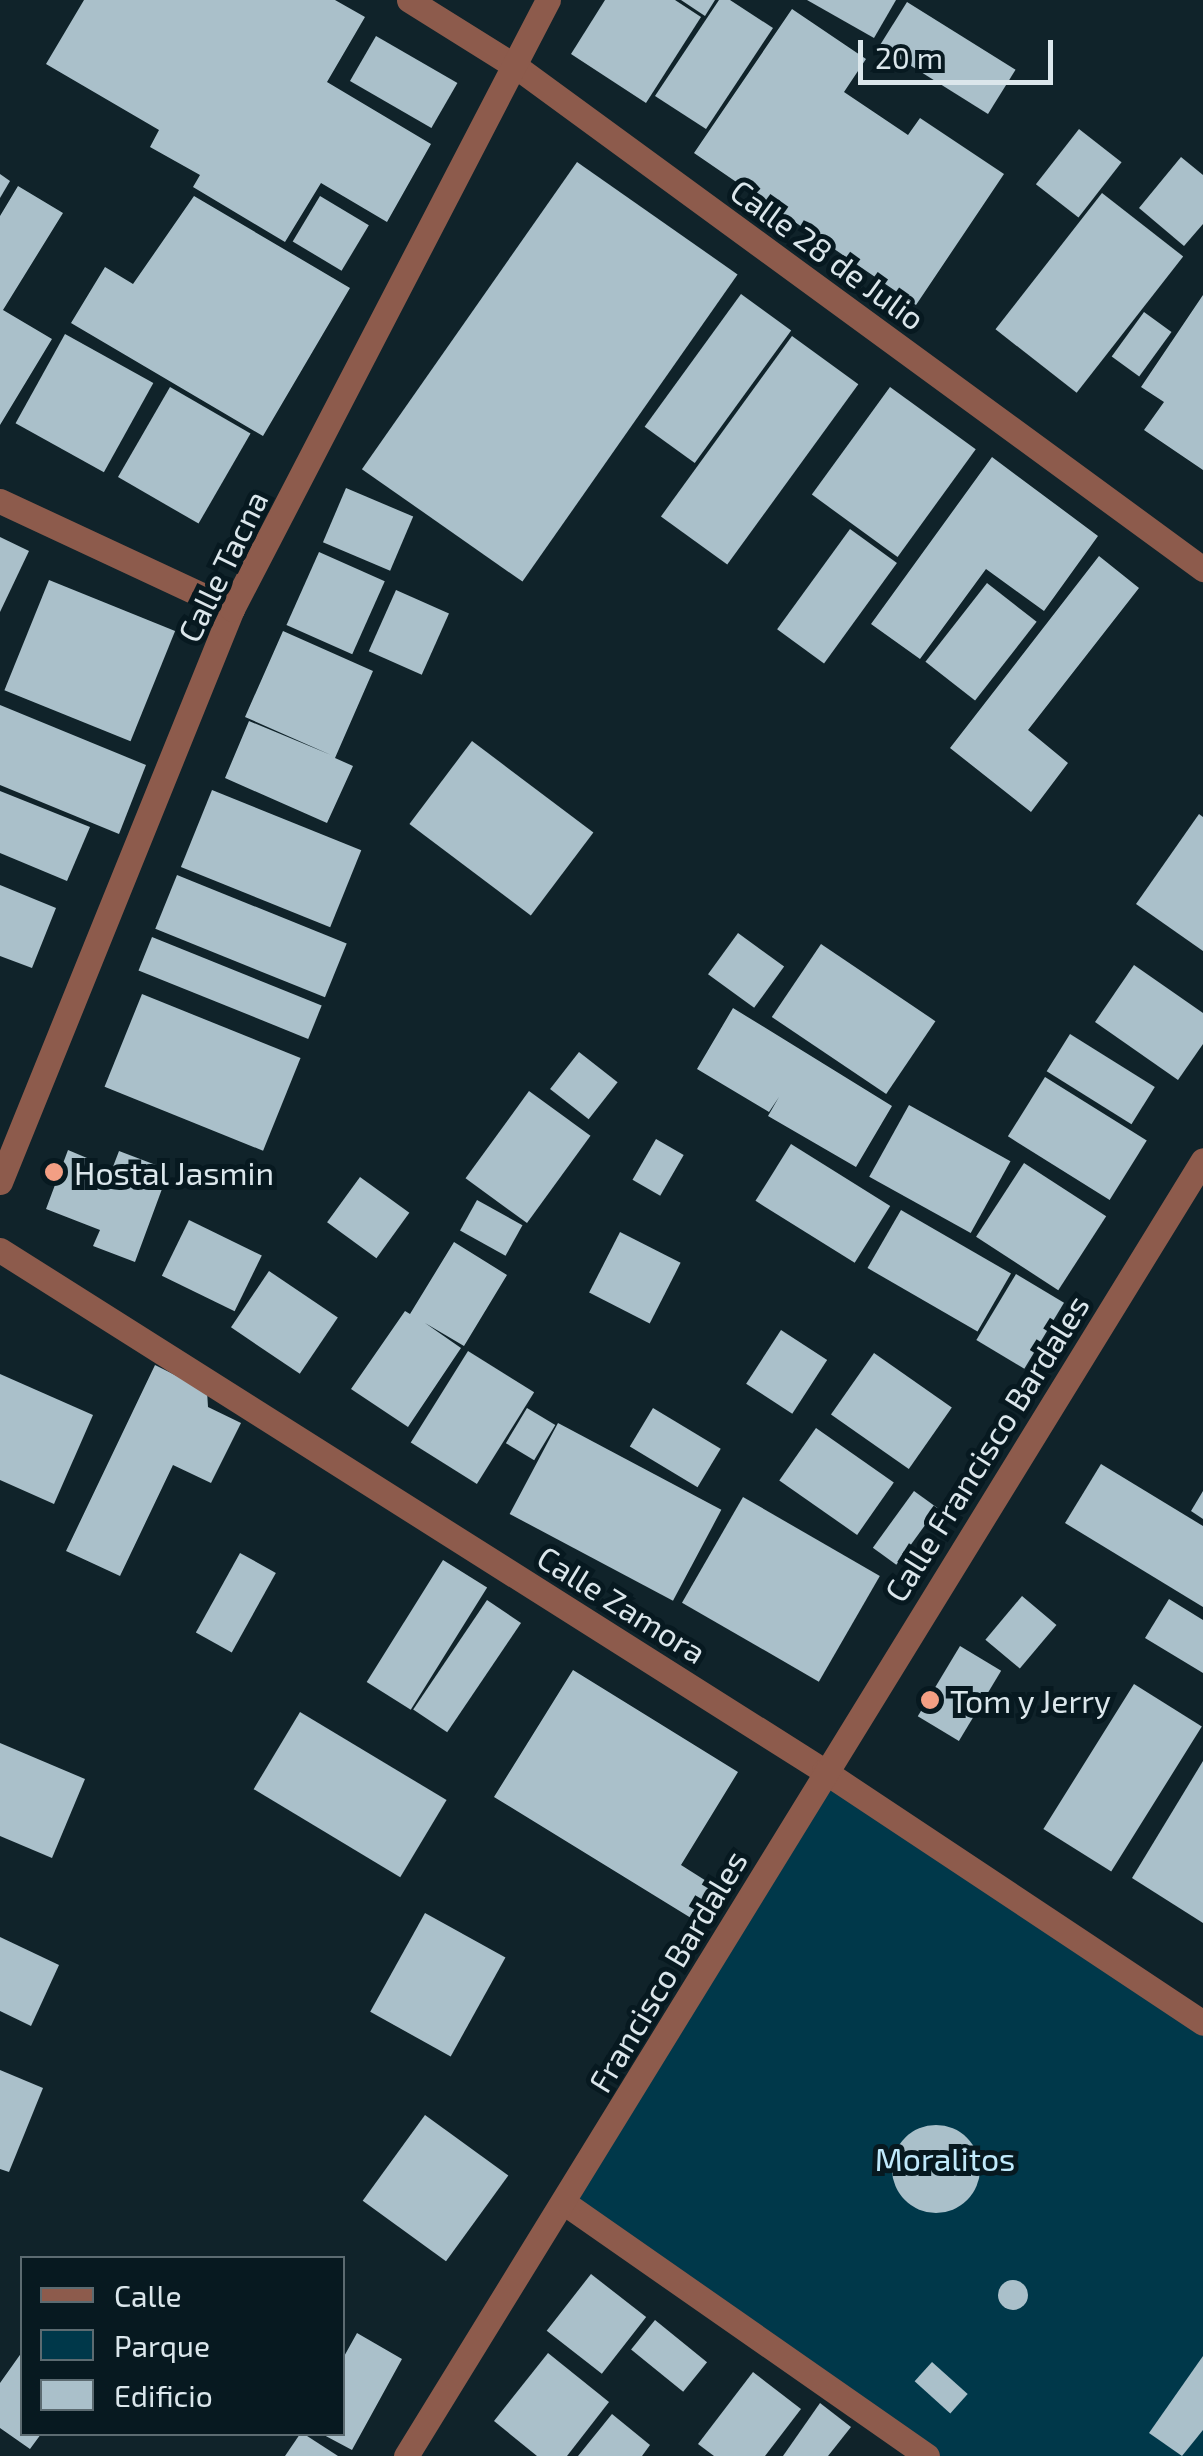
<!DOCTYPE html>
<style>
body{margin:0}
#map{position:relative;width:1203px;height:2456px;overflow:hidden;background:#10232a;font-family:"Exo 2",sans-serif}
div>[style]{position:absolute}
.green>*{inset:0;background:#00384a}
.building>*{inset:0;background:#aac0ca;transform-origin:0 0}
.round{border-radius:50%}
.minor>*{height:25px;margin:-12.5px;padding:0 12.5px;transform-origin:12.5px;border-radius:12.5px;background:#8d5b4c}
.dots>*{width:28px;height:28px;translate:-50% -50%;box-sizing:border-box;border:5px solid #071920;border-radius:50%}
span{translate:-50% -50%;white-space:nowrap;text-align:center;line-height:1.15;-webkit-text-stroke:10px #071920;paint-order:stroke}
.street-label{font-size:32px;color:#dbe6eb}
.poi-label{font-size:32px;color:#dbe6eb}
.left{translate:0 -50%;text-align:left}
.park-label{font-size:32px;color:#c0eafc}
.legend{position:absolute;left:20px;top:2256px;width:325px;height:180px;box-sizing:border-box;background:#071920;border:2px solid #5c6b71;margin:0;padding:12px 18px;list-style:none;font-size:30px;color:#dbe6eb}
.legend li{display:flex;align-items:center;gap:20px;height:50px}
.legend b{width:50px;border:2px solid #5c6b71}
.scale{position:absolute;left:858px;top:40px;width:195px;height:45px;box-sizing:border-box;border:5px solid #dbe6eb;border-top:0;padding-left:12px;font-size:30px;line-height:35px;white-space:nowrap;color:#dbe6eb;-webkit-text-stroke:8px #071920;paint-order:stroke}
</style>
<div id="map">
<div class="green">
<i style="clip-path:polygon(824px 1771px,1203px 2023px,1203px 2456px,927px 2456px,566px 2204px)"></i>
</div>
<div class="building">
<i style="clip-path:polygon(84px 0,335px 0,365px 17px,327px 82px,431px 144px,387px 222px,321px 183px,285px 242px,193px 187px,200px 175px,150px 147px,159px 130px,46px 64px)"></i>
<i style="clip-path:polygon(605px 0,675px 0,701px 17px,646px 103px,571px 54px)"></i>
<i style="clip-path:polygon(681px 0,715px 0,705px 16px)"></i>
<i style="clip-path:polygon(719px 0,730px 0,773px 28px,706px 129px,655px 96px)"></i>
<i style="clip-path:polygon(807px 0,896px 0,874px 38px)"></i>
<i style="left:907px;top:2px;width:128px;height:52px;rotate:32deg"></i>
<i style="clip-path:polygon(792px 9px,866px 59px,844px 92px,908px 135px,920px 118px,1004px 174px,916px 305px,694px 153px)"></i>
<i style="left:376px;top:36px;width:94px;height:52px;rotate:30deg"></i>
<i style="left:1079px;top:129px;width:54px;height:70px;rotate:38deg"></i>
<i style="clip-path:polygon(1181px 157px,1203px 175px,1203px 224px,1184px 246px,1139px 208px)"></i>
<i style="left:577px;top:162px;width:196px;height:375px;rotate:35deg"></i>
<i style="clip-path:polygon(0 174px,10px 181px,0 198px)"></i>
<i style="clip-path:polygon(18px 186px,63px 213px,3px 310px,52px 339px,0 425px,0 216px)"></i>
<i style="left:1102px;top:193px;width:103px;height:173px;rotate:38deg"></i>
<i style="clip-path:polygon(194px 196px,350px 288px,263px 436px,71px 323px,105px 267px,133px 284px)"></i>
<i style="left:320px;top:196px;width:57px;height:53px;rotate:31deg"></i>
<i style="left:741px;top:294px;width:62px;height:164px;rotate:36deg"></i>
<i style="clip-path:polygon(1203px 295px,1203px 470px,1144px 430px,1164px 402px,1141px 387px)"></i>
<i style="left:1144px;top:312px;width:34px;height:55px;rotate:36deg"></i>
<i style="left:65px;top:334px;width:101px;height:102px;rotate:29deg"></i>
<i style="left:792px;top:336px;width:82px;height:223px;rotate:36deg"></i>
<i style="left:170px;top:387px;width:93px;height:104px;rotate:30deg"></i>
<i style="left:890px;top:387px;width:106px;height:133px;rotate:36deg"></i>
<i style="clip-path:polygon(992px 457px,1098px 536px,1044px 611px,986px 569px,920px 659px,871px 624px)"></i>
<i style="left:346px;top:488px;width:73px;height:59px;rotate:23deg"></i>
<i style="left:850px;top:529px;width:58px;height:124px;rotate:36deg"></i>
<i style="clip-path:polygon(0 537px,29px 551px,0 612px)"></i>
<i style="left:319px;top:552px;width:72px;height:80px;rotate:24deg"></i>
<i style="clip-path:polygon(1099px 556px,1139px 588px,1028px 730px,1068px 763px,1031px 812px,950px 748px)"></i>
<i style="left:49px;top:580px;width:136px;height:119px;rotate:22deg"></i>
<i style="left:987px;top:583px;width:63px;height:100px;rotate:38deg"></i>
<i style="left:396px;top:590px;width:58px;height:67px;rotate:24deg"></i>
<i style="clip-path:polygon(283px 631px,373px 671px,335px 758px,353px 766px,327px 823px,225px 778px,249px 721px,331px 755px,245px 717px)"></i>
<i style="clip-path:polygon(0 705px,146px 765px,119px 834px,0 785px)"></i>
<i style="left:472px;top:741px;width:152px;height:104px;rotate:37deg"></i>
<i style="left:212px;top:790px;width:161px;height:83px;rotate:22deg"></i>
<i style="clip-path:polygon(0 791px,90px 827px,67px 881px,0 853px)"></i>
<i style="clip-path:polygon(1199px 814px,1203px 817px,1203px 951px,1136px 904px)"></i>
<i style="left:177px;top:875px;width:183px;height:58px;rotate:22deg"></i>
<i style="clip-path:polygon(0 885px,56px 908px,32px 968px,0 956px)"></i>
<i style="left:738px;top:933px;width:57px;height:51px;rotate:36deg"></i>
<i style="left:152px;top:937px;width:183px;height:36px;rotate:22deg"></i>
<i style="left:821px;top:944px;width:138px;height:88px;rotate:34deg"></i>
<i style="clip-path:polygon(1134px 965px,1203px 1013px,1203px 1044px,1178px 1080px,1095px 1022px)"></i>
<i style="left:142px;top:994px;width:171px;height:100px;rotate:22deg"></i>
<i style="clip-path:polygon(733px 1008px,892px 1106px,856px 1167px,768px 1116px,779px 1097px,769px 1112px,697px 1069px)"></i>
<i style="left:1070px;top:1034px;width:100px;height:44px;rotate:32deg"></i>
<i style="left:579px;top:1052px;width:49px;height:47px;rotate:38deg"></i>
<i style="left:1045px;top:1077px;width:120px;height:70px;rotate:32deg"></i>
<i style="left:529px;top:1091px;width:76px;height:108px;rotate:36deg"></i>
<i style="left:909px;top:1105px;width:116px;height:82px;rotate:29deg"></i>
<i style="left:656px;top:1139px;width:32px;height:47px;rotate:30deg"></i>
<i style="left:791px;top:1144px;width:117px;height:67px;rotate:32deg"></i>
<i style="clip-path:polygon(68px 1150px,87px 1158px,81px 1175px,106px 1185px,119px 1151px,169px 1170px,135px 1262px,93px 1246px,100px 1230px,46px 1209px)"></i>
<i style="left:1024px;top:1163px;width:98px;height:88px;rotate:33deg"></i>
<i style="left:360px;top:1177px;width:61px;height:56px;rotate:36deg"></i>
<i style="left:477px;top:1200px;width:52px;height:35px;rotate:29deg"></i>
<i style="left:901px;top:1210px;width:127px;height:67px;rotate:30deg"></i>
<i style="left:189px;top:1220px;width:81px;height:62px;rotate:26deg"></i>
<i style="left:620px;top:1232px;width:68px;height:68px;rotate:27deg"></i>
<i style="clip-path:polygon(454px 1242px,507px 1275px,464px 1346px,425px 1323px,461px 1348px,408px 1427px,351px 1389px,405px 1311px,410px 1314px)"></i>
<i style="left:269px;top:1271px;width:83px;height:68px;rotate:34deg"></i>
<i style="left:1016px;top:1274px;width:56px;height:77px;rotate:31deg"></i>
<i style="left:781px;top:1330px;width:55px;height:64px;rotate:33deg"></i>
<i style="left:468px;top:1351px;width:78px;height:108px;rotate:32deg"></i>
<i style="left:874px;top:1353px;width:95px;height:75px;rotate:35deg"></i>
<i style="clip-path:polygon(155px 1365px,207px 1391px,208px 1407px,241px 1423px,211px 1483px,173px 1465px,120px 1576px,66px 1551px)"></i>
<i style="clip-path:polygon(0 1374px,93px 1415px,54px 1504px,0 1480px)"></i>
<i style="left:527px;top:1408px;width:33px;height:41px;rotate:31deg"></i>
<i style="left:653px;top:1408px;width:79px;height:45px;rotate:31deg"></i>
<i style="left:558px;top:1423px;width:185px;height:103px;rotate:28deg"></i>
<i style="left:816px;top:1428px;width:95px;height:64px;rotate:35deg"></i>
<i style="clip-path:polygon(1101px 1464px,1203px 1526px,1203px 1607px,1065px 1523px)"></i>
<i style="left:914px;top:1491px;width:29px;height:70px;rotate:36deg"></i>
<i style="clip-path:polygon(1203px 1491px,1203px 1519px,1191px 1511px)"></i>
<i style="left:743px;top:1497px;width:158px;height:122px;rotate:30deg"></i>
<i style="left:240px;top:1553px;width:41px;height:91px;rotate:29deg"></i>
<i style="left:443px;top:1560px;width:52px;height:144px;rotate:32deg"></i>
<i style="left:1022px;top:1596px;width:45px;height:57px;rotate:40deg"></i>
<i style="clip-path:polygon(1169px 1599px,1203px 1620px,1203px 1673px,1145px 1638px)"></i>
<i style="left:487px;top:1600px;width:41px;height:132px;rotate:34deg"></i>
<i style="left:960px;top:1646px;width:48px;height:82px;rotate:31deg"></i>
<i style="clip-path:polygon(573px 1670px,738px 1772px,681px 1865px,711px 1884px,691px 1918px,494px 1797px)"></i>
<i style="left:1134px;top:1684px;width:80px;height:171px;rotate:32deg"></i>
<i style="left:300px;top:1712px;width:171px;height:90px;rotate:31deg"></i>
<i style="clip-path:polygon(0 1743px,85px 1779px,52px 1858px,0 1836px)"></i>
<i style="clip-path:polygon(1203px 1761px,1203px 1923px,1132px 1878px)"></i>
<i style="left:425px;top:1913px;width:92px;height:113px;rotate:29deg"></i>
<i style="clip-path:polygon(0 1937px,59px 1965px,31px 2026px,0 2011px)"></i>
<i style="clip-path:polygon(0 2070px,43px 2088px,9px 2172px,0 2169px)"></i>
<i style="left:425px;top:2115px;width:103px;height:106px;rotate:36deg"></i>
<i class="round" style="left:892px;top:2125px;width:88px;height:88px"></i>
<i style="left:591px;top:2274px;width:70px;height:72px;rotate:38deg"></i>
<i class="round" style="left:998px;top:2280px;width:30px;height:30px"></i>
<i style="left:655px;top:2320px;width:67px;height:38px;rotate:39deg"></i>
<i style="clip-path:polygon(357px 2333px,402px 2359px,352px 2450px,322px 2434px,342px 2434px,342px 2360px)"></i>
<i style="clip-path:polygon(22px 2352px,22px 2434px,41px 2434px,30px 2449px,0 2428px,0 2383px)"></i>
<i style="clip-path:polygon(548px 2353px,609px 2402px,567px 2456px,537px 2456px,494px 2421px)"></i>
<i style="clip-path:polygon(1203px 2356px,1203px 2430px,1182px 2456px,1149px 2433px)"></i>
<i style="left:932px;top:2362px;width:48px;height:26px;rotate:42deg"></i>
<i style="clip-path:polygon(753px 2372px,801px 2409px,765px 2456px,714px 2456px,698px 2444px)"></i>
<i style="clip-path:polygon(820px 2403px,851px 2427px,828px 2456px,783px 2456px)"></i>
<i style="clip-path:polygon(612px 2414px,650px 2445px,642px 2456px,578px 2456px)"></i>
<i style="clip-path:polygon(300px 2434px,304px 2434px,338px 2456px,285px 2456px)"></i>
</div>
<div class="minor">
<i style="left:409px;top:0;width:128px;rotate:32deg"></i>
<i style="left:518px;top:68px;width:849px;rotate:36.18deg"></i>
<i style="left:0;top:501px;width:256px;rotate:25deg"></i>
<i style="left:0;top:1182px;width:618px;rotate:-67.96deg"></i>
<i style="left:232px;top:609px;width:686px;rotate:-62.58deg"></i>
<i style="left:0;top:1250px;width:975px;rotate:32.3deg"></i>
<i style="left:824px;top:1771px;width:455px;rotate:33.6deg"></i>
<i style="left:566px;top:2204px;width:440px;rotate:34.9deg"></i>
<i style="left:406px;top:2456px;width:1521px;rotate:-58.41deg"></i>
</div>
<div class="dots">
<i style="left:54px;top:1172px;background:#f39f84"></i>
<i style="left:930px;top:1700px;background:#f39f84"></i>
</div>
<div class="street-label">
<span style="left:828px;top:254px;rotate:36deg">Calle 28 de Julio</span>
<span style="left:222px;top:566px;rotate:-64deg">Calle Tacna</span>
<span style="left:986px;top:1448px;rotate:-58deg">Calle Francisco Bardales</span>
<span style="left:622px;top:1604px;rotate:32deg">Calle Zamora</span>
<span style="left:667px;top:1971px;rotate:-59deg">Francisco Bardales</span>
</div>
<div class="poi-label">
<span class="left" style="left:74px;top:1172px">Hostal Jasmin</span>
<span class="left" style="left:950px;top:1700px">Tom y Jerry</span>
</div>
<div class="park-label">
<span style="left:945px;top:2158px">Moralitos</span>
</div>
<ul class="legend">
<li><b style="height:12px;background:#8d5b4c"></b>Calle</li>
<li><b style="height:28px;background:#00384a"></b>Parque</li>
<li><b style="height:28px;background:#aac0ca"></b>Edificio</li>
</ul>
<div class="scale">20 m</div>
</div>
